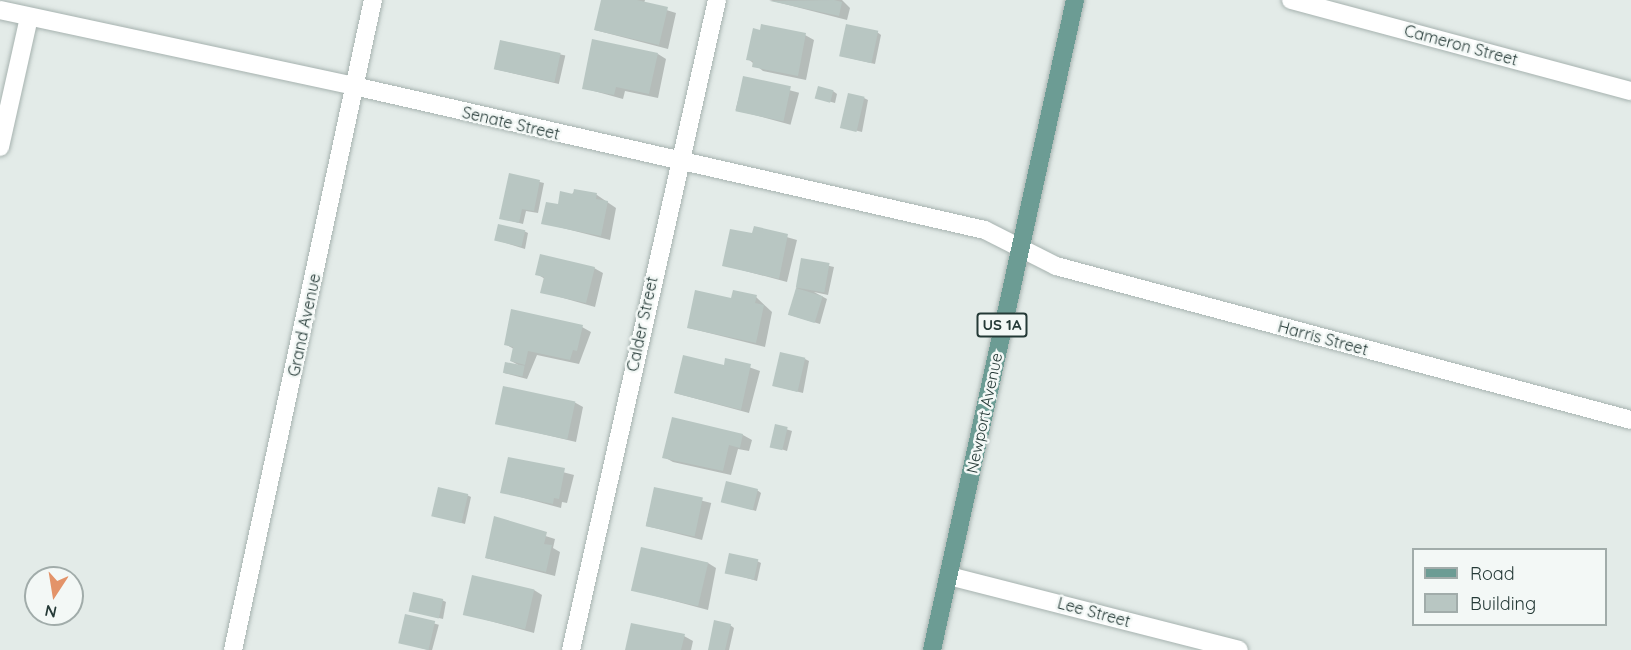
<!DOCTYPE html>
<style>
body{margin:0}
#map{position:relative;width:1631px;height:650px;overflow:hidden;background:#e3ebe8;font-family:Quicksand,sans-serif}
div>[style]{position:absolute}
.shadow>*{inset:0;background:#0003;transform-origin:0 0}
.building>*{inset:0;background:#b8c6c2;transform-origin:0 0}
.roads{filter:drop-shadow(0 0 2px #a6b2af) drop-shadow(0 0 2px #a6b2af)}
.minor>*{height:18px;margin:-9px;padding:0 9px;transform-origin:9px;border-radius:9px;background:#fff}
.primary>*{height:18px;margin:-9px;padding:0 9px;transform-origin:9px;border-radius:9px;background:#6c9c94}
span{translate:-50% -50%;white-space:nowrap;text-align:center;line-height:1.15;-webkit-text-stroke:5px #f3f8f6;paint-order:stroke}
.shield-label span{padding:2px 4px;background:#f3f8f6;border:2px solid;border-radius:4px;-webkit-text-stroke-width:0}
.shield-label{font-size:15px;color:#253a37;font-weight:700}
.street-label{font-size:16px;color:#253a37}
.legend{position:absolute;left:1412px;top:548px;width:195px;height:78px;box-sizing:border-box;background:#f3f8f6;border:2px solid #a1acaa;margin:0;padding:8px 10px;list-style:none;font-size:18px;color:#253a37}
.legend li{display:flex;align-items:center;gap:12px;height:30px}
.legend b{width:30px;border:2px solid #a1acaa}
.north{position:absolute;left:24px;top:566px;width:60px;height:60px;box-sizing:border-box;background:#f3f8f6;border:2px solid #a1acaa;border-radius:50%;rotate:192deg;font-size:16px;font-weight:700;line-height:24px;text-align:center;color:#253a37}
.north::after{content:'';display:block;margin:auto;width:21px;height:27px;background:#e39369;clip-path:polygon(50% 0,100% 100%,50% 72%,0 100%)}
</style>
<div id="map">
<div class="shadow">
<i style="clip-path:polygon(602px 0,645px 0,644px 3px,676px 13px,668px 49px,595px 30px)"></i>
<i style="clip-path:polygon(769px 0,842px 0,850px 8px,847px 20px)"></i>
<i style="clip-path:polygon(877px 32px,881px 35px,875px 64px,841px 56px)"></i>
<i style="clip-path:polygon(805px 35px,814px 40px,806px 80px,763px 71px,748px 59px)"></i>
<i style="left:502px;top:41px;width:65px;height:29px;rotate:13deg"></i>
<i style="clip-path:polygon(658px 54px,666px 59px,658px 98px,625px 91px,623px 99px,583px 88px)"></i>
<i style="left:744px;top:78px;width:57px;height:33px;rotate:15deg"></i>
<i style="clip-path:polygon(833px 91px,837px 94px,835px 103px,817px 98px)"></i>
<i style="clip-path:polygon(864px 98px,868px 100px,862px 132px,842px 127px)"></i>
<i style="clip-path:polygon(510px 175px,544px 183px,538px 213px,526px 211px,523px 224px,501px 218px)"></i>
<i style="clip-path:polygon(575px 191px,597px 195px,616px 208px,610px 240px,543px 223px)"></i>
<i style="clip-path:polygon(755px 228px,797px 240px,787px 282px,723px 265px,753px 235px)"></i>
<i style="clip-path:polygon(524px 231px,528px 233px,525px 249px,496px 240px)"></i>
<i style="clip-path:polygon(803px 260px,834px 267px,828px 295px,814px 292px,827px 299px,820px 324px,790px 315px)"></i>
<i style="clip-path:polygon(594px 268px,603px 273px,595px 307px,542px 292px,545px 279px,537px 274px)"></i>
<i style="clip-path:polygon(756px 297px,772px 312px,765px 347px,689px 328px,733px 299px)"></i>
<i style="clip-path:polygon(582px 327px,591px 332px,579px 364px,537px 355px,527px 379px,504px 373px,522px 367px,511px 361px,514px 349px,505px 344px)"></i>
<i style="clip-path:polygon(726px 359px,760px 371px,749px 413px,675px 393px,725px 367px)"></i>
<i style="clip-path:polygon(805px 359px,809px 361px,803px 393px,775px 386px)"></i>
<i style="clip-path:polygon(574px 402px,583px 407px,576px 442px,497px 423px)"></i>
<i style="clip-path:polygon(673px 419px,743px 435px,752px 440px,749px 451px,738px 449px,731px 475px,673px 462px,664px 457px)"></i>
<i style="clip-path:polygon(776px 426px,792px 431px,787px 451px,772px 446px)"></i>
<i style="clip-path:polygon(509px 458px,574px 475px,567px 503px,562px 502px,561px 508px,502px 492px)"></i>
<i style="left:655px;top:489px;width:58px;height:38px;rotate:14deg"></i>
<i style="clip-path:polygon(757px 490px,761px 493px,756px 511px,722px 501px)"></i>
<i style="clip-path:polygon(467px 495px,471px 497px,465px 524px,434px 515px)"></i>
<i style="clip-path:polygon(520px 528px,555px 539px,553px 548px,560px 552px,555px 576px,486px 558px)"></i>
<i style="clip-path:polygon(757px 561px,761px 563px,757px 581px,726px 572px)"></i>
<i style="clip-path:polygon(708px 563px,716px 568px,708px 610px,633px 590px)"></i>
<i style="clip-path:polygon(534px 590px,542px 595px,534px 633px,465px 614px)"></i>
<i style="clip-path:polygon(442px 600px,446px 602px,443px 619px,411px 611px)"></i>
<i style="left:406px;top:616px;width:34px;height:27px;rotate:15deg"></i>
<i style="clip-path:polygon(730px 625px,734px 628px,729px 650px,709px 650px)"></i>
<i style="clip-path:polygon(684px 636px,693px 641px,691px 650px,627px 650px)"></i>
</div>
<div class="building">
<i style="clip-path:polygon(601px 0,637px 0,668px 7px,659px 45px,594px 30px)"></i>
<i style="clip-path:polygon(834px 0,842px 2px,839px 16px,770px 1px)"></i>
<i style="clip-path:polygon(761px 24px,806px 33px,798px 76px,752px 67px,753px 61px,746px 60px,753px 28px,760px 30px)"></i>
<i style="left:846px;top:24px;width:33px;height:33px;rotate:12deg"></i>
<i style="clip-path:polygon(592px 39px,658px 53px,649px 94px,616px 87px,614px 95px,582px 89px)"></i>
<i style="left:500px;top:40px;width:62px;height:30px;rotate:12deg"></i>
<i style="left:743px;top:76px;width:49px;height:36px;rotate:12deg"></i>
<i style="left:818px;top:86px;width:16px;height:13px;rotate:15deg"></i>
<i style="left:848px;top:93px;width:17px;height:36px;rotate:13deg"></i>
<i style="clip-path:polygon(509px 173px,540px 180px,534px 211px,522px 209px,519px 223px,499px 219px)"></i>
<i style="clip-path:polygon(574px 189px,597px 193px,596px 199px,608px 201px,601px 236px,541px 224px,546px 202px,558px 204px,560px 191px,573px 194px)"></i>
<i style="left:498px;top:224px;width:28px;height:17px;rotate:13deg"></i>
<i style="clip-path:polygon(754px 226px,788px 234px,779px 279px,722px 266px,730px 229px,752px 233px)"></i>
<i style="clip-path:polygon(540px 254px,595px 267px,586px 303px,540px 293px,544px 277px,535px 275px)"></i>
<i style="left:801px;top:258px;width:29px;height:30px;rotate:10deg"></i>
<i style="left:796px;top:288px;width:28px;height:28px;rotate:17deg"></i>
<i style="clip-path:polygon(695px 290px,731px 298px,733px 290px,757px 295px,755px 303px,764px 305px,756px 343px,687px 328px)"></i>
<i style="clip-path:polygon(511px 309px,583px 325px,577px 351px,573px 350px,570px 360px,528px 351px,525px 365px,510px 361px,513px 347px,504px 345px)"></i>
<i style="left:780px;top:352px;width:26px;height:35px;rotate:13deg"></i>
<i style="clip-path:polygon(683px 355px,724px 365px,725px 358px,751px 364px,741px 410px,674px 393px)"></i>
<i style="left:505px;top:362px;width:20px;height:11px;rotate:11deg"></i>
<i style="left:503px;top:386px;width:74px;height:39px;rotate:12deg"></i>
<i style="clip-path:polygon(672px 417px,743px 434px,740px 448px,729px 445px,723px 471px,662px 458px)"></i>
<i style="left:775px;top:424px;width:13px;height:24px;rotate:13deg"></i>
<i style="clip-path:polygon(508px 457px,565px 468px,559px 499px,554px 498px,553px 504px,500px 493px)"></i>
<i style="left:726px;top:481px;width:33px;height:22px;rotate:14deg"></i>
<i style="left:438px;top:487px;width:31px;height:30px;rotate:13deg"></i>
<i style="left:654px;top:487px;width:50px;height:40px;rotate:12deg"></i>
<i style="clip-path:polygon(494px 516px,547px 532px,544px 544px,552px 545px,546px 572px,485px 558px)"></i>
<i style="left:641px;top:547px;width:69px;height:45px;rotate:13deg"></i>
<i style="left:729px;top:553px;width:30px;height:21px;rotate:12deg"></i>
<i style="left:472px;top:575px;width:64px;height:41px;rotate:13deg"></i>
<i style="left:413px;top:592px;width:31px;height:20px;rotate:13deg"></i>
<i style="left:405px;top:614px;width:31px;height:30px;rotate:13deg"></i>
<i style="clip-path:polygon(714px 620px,731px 624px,725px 650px,708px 650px)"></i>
<i style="clip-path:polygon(631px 623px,685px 634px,681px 650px,625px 650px)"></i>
</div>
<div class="roads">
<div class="minor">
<i style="left:1291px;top:0;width:352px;rotate:15deg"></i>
<i style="left:0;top:10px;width:362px;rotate:12.1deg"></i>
<i style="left:354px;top:86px;width:647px;rotate:12.86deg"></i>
<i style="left:985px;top:230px;width:80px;rotate:26.9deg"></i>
<i style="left:1056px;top:266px;width:595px;rotate:14.99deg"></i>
<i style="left:0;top:147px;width:133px;rotate:-77.4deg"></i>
<i style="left:949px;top:576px;width:299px;rotate:14.3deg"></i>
<i style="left:233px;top:650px;width:665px;rotate:-77.85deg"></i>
<i style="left:571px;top:650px;width:666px;rotate:-77.34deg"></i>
</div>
<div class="primary">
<i style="left:932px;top:650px;width:666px;rotate:-77.59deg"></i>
</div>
</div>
<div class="shield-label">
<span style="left:1002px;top:325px">US 1A</span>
</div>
<div class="street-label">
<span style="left:1461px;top:45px;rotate:15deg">Cameron Street</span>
<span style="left:511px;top:123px;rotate:13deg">Senate Street</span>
<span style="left:642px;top:324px;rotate:-78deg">Calder Street</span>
<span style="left:304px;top:325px;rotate:-78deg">Grand Avenue</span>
<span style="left:1323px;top:338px;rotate:15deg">Harris Street</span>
<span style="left:984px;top:413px;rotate:-78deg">Newport Avenue</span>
<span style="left:1094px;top:612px;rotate:15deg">Lee Street</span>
</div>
<ul class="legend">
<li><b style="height:8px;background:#6c9c94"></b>Road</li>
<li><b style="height:16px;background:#b8c6c2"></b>Building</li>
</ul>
<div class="north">N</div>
</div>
